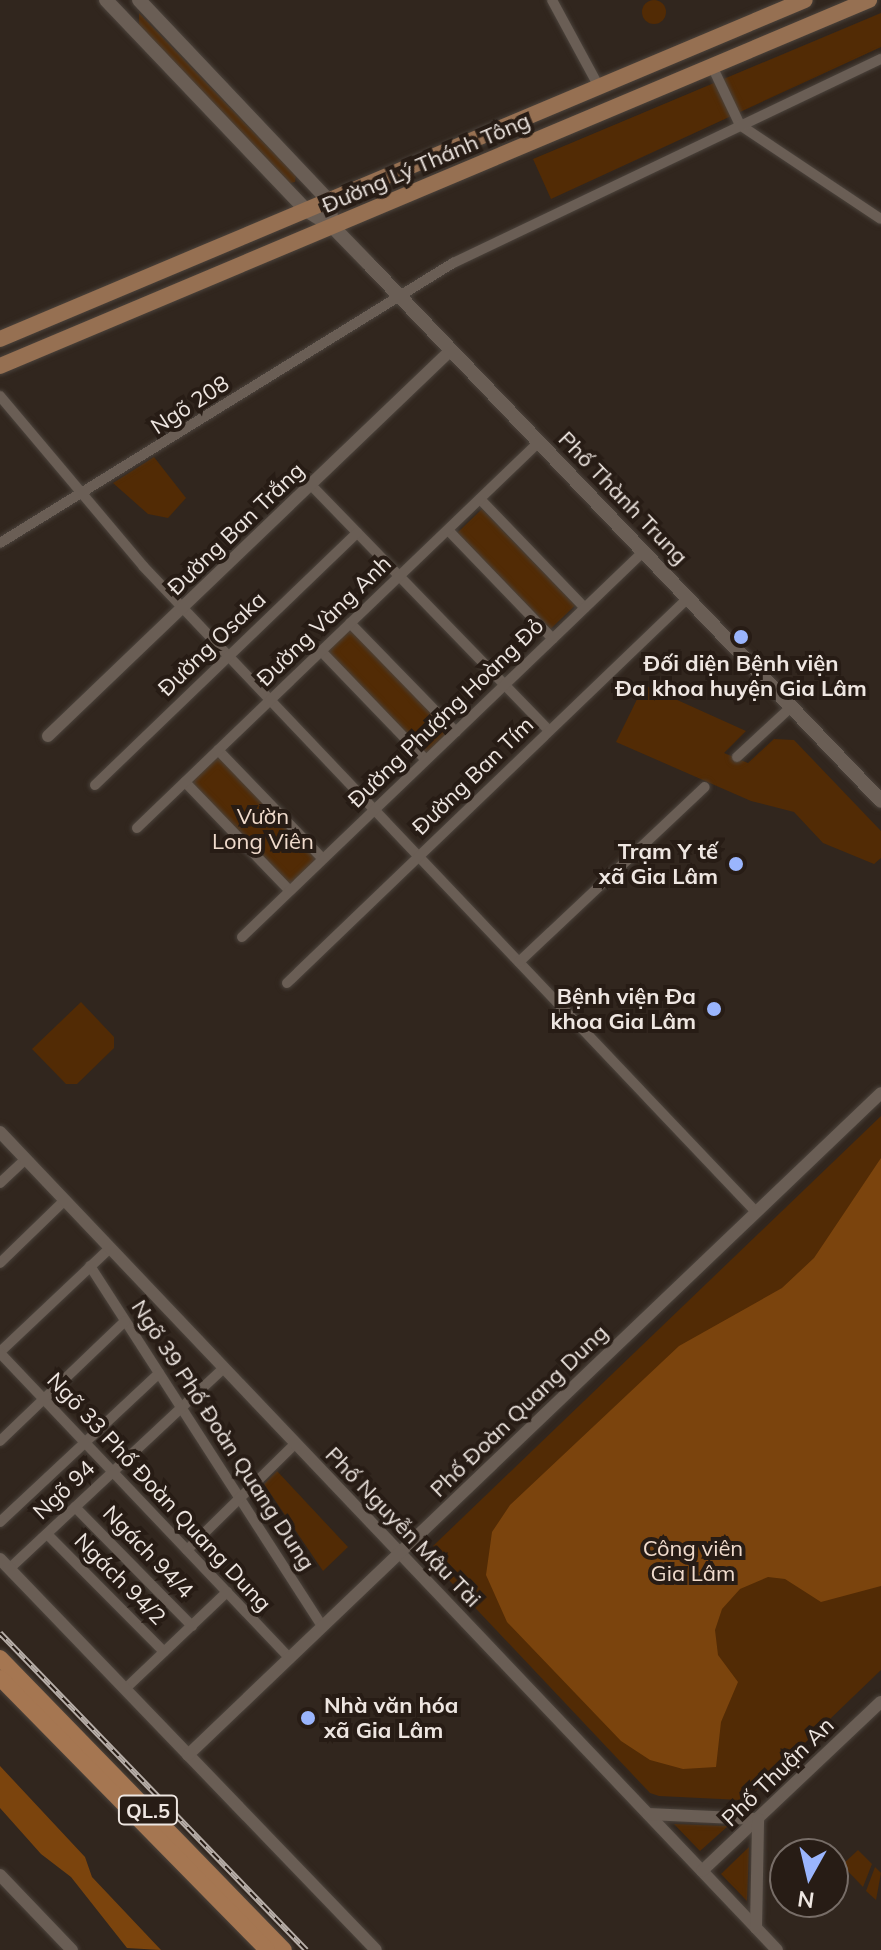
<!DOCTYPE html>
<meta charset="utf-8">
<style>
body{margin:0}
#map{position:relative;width:881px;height:1950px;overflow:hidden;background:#31261e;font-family:Mulish,sans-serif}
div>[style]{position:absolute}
.green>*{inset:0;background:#522b05;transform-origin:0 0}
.round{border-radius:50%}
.water>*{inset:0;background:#7b440d}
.roads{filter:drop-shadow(0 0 2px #4b433c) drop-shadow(0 0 2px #4b433c)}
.minor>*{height:10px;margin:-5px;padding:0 5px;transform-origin:5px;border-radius:5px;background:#6a5e55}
.tertiary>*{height:12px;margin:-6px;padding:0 6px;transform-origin:6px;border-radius:6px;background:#6a5e55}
.secondary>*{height:14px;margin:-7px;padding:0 7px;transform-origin:7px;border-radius:7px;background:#6a5e55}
.primary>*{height:16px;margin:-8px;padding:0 8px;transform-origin:8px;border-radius:8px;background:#967052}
.trunk>*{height:16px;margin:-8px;padding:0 8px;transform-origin:8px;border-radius:8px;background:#a57651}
.rail>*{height:6px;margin-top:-3px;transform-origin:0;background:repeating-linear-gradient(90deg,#271c15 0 9px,#b7aea8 0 18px);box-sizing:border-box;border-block:2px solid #b7aea8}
.dots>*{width:22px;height:22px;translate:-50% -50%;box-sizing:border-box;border:4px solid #271c15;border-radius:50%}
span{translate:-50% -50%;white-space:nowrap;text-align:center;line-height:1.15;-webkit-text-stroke:8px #271c15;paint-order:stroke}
.shield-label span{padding:2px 6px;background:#271c15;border:2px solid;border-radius:6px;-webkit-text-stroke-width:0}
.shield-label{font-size:20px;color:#eee6e1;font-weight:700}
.street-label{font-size:22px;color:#eee6e1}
.poi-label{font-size:22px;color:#eee6e1;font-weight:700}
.right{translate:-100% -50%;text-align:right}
.left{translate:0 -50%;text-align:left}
.park-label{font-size:22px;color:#f0dbcc}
.north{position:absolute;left:769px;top:1838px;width:80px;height:80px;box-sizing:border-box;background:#271c15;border:2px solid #776d67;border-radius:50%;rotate:188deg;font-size:22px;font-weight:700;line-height:32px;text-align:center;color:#eee6e1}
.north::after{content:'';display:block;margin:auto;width:28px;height:36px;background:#9ab5fd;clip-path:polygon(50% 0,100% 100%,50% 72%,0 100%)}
</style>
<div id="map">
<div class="green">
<i class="round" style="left:642px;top:0;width:24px;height:24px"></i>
<i style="clip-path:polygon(139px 13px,296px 176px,295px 182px,290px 183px,139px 25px)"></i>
<i style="clip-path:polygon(881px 13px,881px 47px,551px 199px,533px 159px)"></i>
<i style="clip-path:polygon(154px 457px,186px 498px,168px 518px,148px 514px,113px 483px)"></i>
<i style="left:482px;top:509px;width:134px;height:34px;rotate:46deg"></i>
<i style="left:350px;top:623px;width:152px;height:40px;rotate:46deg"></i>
<i style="clip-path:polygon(644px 685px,746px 731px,724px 753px,748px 763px,774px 739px,794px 740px,881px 831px,881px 858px,874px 864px,823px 843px,794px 812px,751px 801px,616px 742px)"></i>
<i style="left:218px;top:750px;width:151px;height:46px;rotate:46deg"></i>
<i style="clip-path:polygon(81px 1002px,114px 1037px,114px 1048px,77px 1084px,66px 1084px,32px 1049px)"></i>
<i style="clip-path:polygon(881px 1116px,881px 1670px,751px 1795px,741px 1800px,659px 1796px,650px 1793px,432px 1562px,433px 1546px)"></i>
<i style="clip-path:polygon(277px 1471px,348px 1547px,323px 1571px,264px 1484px)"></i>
<i style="clip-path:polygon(674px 1824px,728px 1826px,700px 1851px)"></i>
<i style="clip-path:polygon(749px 1847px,747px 1901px,721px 1874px)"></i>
<i style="clip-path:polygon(858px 1850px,872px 1864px,863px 1887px,842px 1865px)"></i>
<i style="clip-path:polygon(875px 1867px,881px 1873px,876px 1900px,866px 1891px)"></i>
</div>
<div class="water">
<i style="clip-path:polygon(881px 1158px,881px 1586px,821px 1602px,785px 1579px,768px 1577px,740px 1589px,722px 1609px,715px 1630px,718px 1655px,738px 1682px,721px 1722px,716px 1767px,683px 1769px,650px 1760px,621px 1741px,507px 1622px,486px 1575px,492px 1532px,510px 1505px,679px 1346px,782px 1288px,814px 1258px)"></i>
<i style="clip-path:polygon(0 1766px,85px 1857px,92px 1877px,161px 1950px,127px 1948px,71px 1877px,41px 1854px,0 1808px)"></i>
</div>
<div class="roads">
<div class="minor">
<i style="left:552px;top:0;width:99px;rotate:61.6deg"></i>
<i style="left:712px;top:66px;width:65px;rotate:64.6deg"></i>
<i style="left:740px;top:125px;width:169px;rotate:33.7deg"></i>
<i style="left:0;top:396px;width:222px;rotate:49.9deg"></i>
<i style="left:143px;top:566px;width:891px;rotate:46.5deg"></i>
<i style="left:311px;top:485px;width:342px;rotate:45.9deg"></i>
<i style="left:480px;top:499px;width:151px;rotate:46.1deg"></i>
<i style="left:448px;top:530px;width:151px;rotate:46.1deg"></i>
<i style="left:0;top:543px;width:533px;rotate:-31.72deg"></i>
<i style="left:453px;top:263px;width:474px;rotate:-25.5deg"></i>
<i style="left:350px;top:623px;width:152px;rotate:45.8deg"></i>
<i style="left:321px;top:651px;width:151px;rotate:46.1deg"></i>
<i style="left:218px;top:750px;width:151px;rotate:46.1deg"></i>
<i style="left:737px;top:757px;width:74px;rotate:-42.8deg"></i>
<i style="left:185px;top:782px;width:151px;rotate:46.1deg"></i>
<i style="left:95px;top:785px;width:364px;rotate:-43.9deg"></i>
<i style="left:137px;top:828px;width:557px;rotate:-43.84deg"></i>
<i style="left:242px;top:937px;width:556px;rotate:-43.83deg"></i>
<i style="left:519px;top:962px;width:255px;rotate:-43.3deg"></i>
<i style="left:287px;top:983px;width:556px;rotate:-43.83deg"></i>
<i style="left:0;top:1183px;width:35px;rotate:-43deg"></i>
<i style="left:0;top:1263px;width:91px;rotate:-44.1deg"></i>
<i style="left:90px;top:1266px;width:428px;rotate:57.2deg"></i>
<i style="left:0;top:1352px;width:151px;rotate:-43.4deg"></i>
<i style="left:0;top:1353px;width:420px;rotate:46.5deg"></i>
<i style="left:0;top:1441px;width:173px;rotate:-43.8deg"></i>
<i style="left:75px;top:1507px;width:167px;rotate:45.5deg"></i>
<i style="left:0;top:1522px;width:218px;rotate:-43.1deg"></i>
<i style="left:47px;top:1534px;width:166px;rotate:45.2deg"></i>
<i style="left:187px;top:1550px;width:153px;rotate:-44.5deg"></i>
<i style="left:9px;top:1569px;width:294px;rotate:-43.1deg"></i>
<i style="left:125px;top:1689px;width:141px;rotate:-43.6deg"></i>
</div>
<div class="tertiary">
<i style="left:48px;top:736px;width:558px;rotate:-43.77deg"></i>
<i style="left:0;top:1132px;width:1128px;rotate:46.47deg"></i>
<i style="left:0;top:1559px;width:542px;rotate:46.12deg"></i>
<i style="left:188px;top:1755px;width:958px;rotate:-43.69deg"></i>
<i style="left:648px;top:1814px;width:110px;rotate:2.6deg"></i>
<i style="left:702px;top:1871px;width:246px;rotate:-43.4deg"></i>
<i style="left:0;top:1875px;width:104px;rotate:46.2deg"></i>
<i style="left:756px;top:1928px;width:109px;rotate:-88.9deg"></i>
</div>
<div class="secondary">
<i style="left:106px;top:0;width:290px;rotate:46.4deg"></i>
<i style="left:306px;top:210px;width:31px;rotate:32deg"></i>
<i style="left:332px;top:226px;width:52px;rotate:45.8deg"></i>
<i style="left:368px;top:263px;width:743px;rotate:46.36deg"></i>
<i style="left:139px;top:0;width:277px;rotate:46.6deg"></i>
<i style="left:329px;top:201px;width:25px;rotate:83deg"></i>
</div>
<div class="primary">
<i style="left:0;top:339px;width:873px;rotate:-22.84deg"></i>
<i style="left:0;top:366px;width:943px;rotate:-22.84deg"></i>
</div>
<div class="trunk">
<i style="left:0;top:1658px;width:407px;rotate:45.8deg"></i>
<i style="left:0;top:1678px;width:381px;rotate:45.5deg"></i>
</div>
</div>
<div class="rail">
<i style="left:0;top:1633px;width:441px;rotate:46deg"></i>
</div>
<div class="dots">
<i style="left:741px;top:637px;background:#9ab5fd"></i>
<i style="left:736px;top:864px;background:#9ab5fd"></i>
<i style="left:714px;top:1009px;background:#9ab5fd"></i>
<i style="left:308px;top:1718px;background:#9ab5fd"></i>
</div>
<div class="shield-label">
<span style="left:148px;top:1810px">QL.5</span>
</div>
<div class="street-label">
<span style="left:426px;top:163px;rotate:-23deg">Đường Lý Thánh Tông</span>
<span style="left:190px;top:405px;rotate:-33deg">Ngõ 208</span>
<span style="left:623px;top:498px;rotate:46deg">Phố Thành Trung</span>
<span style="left:236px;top:529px;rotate:-44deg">Đường Ban Trắng</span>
<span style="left:324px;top:621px;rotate:-44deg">Đường Vàng Anh</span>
<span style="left:212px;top:644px;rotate:-44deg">Đường Osaka</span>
<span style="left:446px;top:713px;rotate:-44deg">Đường Phượng Hoàng Đỏ</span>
<span style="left:473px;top:776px;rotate:-44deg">Đường Ban Tím</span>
<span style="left:519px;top:1411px;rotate:-44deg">Phố Đoàn Quang Dung</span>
<span style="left:223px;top:1435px;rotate:57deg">Ngõ 39 Phố Đoàn Quang Dung</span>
<span style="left:64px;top:1490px;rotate:-43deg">Ngõ 94</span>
<span style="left:159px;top:1492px;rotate:47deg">Ngõ 33 Phố Đoàn Quang Dung</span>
<span style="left:403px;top:1527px;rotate:46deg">Phố Nguyễn Mậu Tài</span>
<span style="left:148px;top:1552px;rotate:46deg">Ngách 94/4</span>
<span style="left:120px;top:1579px;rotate:45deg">Ngách 94/2</span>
<span style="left:778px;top:1772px;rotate:-44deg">Phố Thuận An</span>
</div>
<div class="poi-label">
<span style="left:741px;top:676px">Đối diện Bệnh viện<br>Đa khoa huyện Gia Lâm</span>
<span class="right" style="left:718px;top:864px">Trạm Y tế<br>xã Gia Lâm</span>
<span class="right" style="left:696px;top:1009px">Bệnh viện Đa<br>khoa Gia Lâm</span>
<span class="left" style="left:324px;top:1718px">Nhà văn hóa<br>xã Gia Lâm</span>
</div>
<div class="park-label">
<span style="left:263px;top:829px">Vườn<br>Long Viên</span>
<span style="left:693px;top:1561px">Công viên<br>Gia Lâm</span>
</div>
<div class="north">N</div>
</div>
